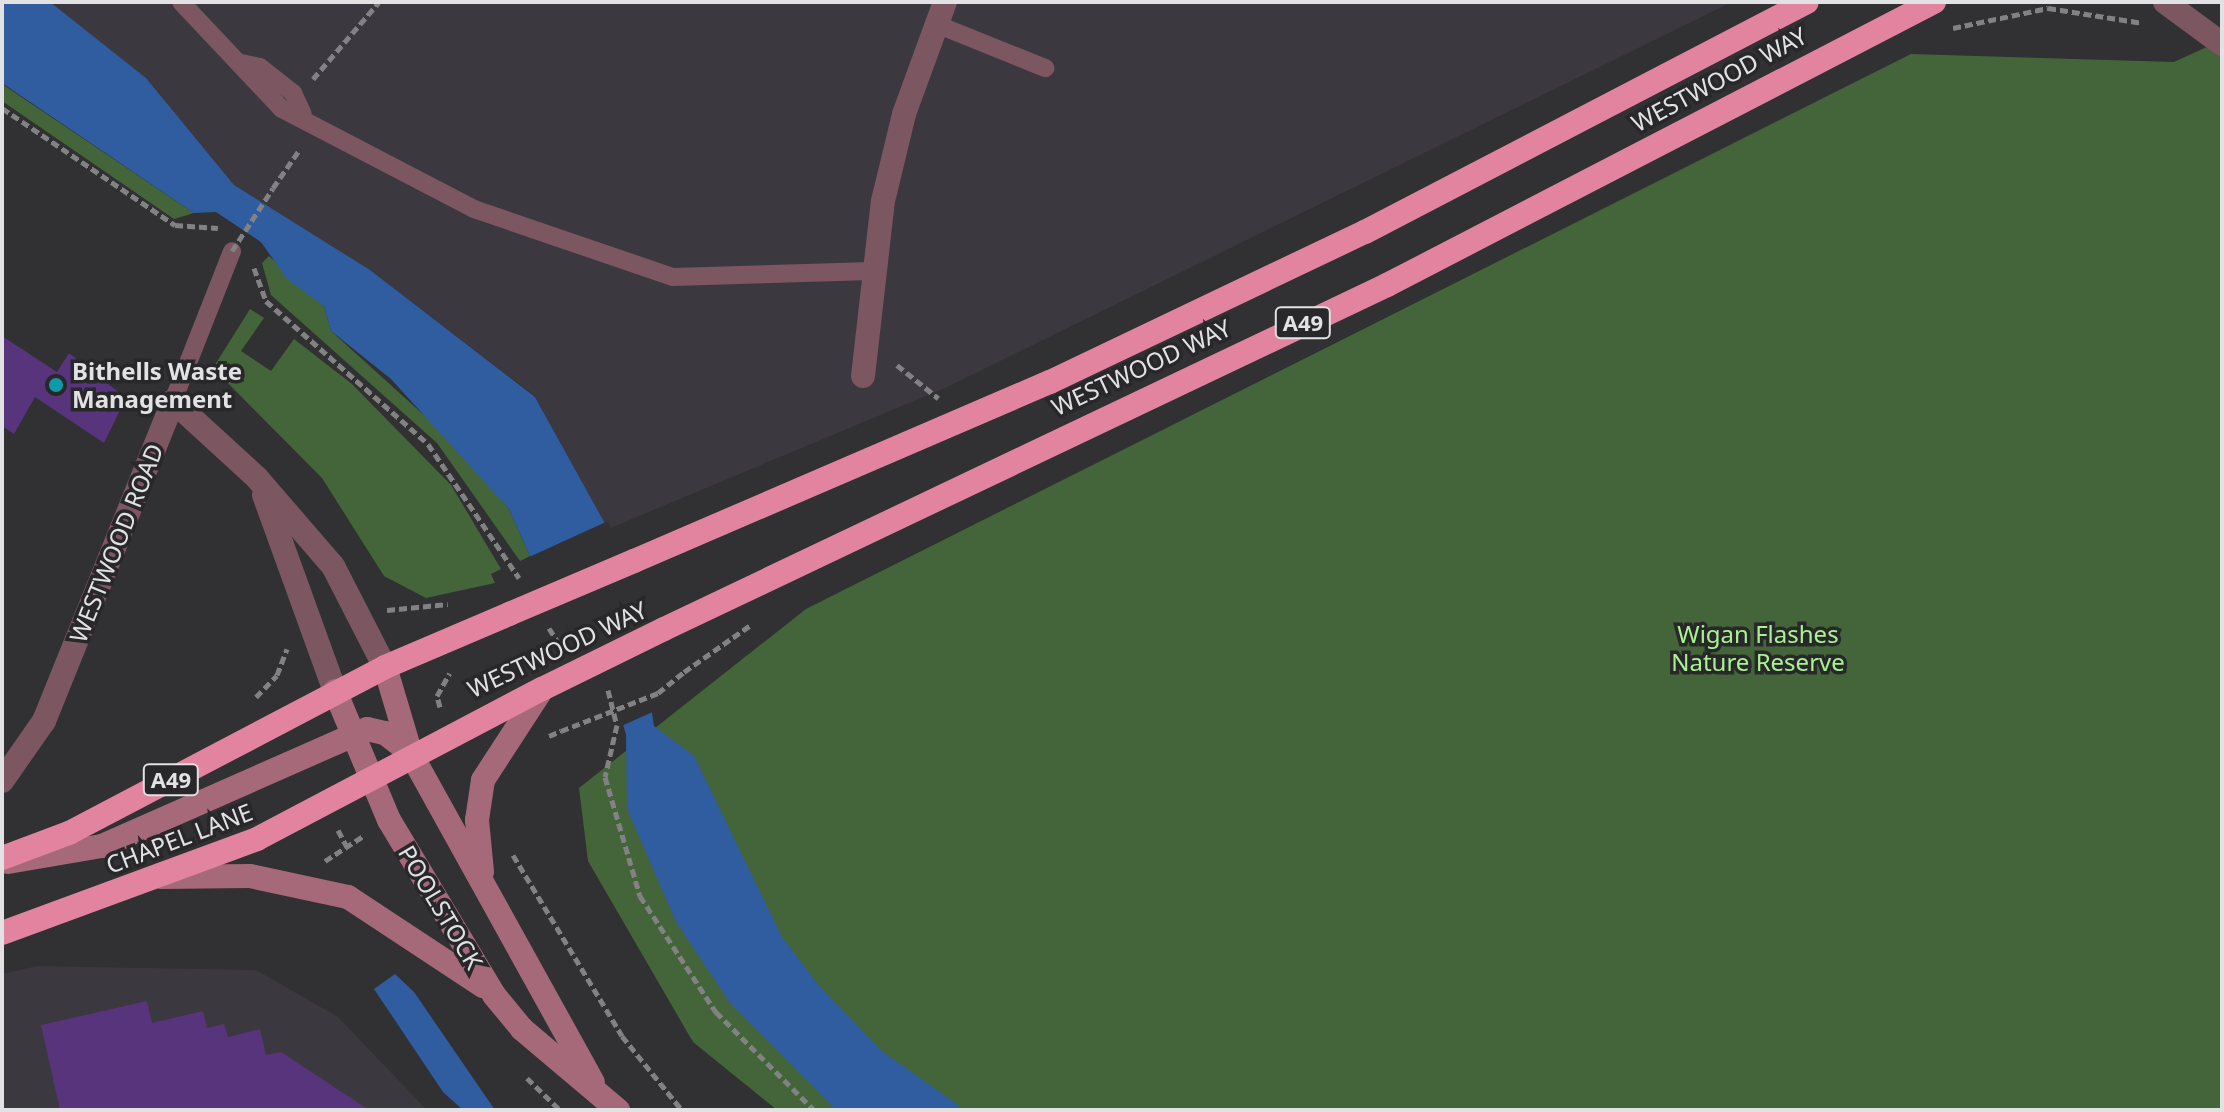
<!DOCTYPE html>
<style>
body{margin:0}
#map{position:relative;width:2224px;height:1112px;overflow:hidden;background:#313033;font-family:"Noto Sans",sans-serif}
div>[style]{position:absolute}
.built>*{inset:0;background:#3c3840}
.green>*{inset:0;background:#446539}
.water>*{inset:0;background:#305da0}
.pier>*{inset:0;background:#313033}
.building>*{inset:0;background:#57347c}
.path>*{height:5px;margin-top:-2.5px;transform-origin:0;background:repeating-linear-gradient(90deg,#828184 0 8px,transparent 0 12px)}
.lane>*{height:18px;margin:-9px;padding:0 9px;transform-origin:9px;border-radius:9px;background:#7c5660}
.street>*{height:24px;margin:-12px;padding:0 12px;transform-origin:12px;border-radius:12px;background:#7c5660}
.secondary>*{height:24px;margin:-12px;padding:0 12px;transform-origin:12px;border-radius:12px;background:#a6697a}
.highway>*{height:24px;margin:-12px;padding:0 12px;transform-origin:12px;border-radius:12px;background:#e2849f}
.path-bridge>*{height:5px;margin-top:-2.5px;transform-origin:0;background:repeating-linear-gradient(90deg,#828184 0 8px,transparent 0 12px)}
.highway-bridge>*{height:24px;margin:-12px;padding:0 12px;transform-origin:12px;border-radius:12px;background:#e2849f}
.dots>*{width:22px;height:22px;translate:-50% -50%;box-sizing:border-box;border:4px solid #282729;border-radius:50%}
span{translate:-50% -50%;white-space:nowrap;text-align:center;line-height:1.15;-webkit-text-stroke:7px #282729;paint-order:stroke}
.shield-label span{padding:2px 6px;background:#282729;border:2px solid;border-radius:6px;-webkit-text-stroke-width:0}
.shield-label{font-size:22px;color:#e2e1e3;font-weight:700}
.street-label{font-size:24px;color:#e2e1e3}
.poi-label{font-size:24px;color:#e2e1e3;font-weight:700}
.left{translate:0 -50%;text-align:left}
.park-label{font-size:24px;color:#a8f290}
.frame{position:absolute;inset:0;border:4px solid #e2e1e3;pointer-events:none}
</style>
<div id="map">
<div class="built">
<i style="clip-path:polygon(50px 2px,1732px 2px,945px 388px,608px 529px,535px 396px,370px 270px,234px 185px,146px 78px)"></i>
<i style="clip-path:polygon(37px 966px,256px 970px,338px 1017px,427px 1110px,2px 1110px,2px 974px)"></i>
</div>
<div class="green">
<i style="clip-path:polygon(2222px 40px,2222px 1110px,777px 1110px,693px 1042px,588px 861px,579px 788px,806px 609px,1911px 54px,2174px 62px)"></i>
<i style="clip-path:polygon(2px 84px,194px 213px,174px 219px,2px 101px)"></i>
<i style="clip-path:polygon(269px 256px,324px 306px,331px 331px,447px 436px,509px 509px,530px 556px,520px 561px,437px 443px,271px 295px,262px 263px)"></i>
<i style="clip-path:polygon(250px 309px,264px 318px,241px 351px,271px 371px,294px 339px,352px 384px,451px 485px,501px 569px,491px 574px,495px 583px,426px 598px,384px 576px,322px 478px,213px 368px)"></i>
</div>
<div class="water">
<i style="clip-path:polygon(2px 2px,50px 2px,146px 78px,234px 185px,370px 270px,535px 397px,608px 529px,640px 631px,654px 726px,694px 756px,782px 937px,820px 987px,882px 1051px,965px 1110px,836px 1110px,730px 1003px,676px 922px,627px 809px,626px 735px,606px 662px,530px 556px,509px 509px,391px 379px,331px 331px,324px 306px,287px 279px,261px 242px,216px 212px,194px 213px,2px 83px)"></i>
<i style="clip-path:polygon(395px 974px,414px 992px,495px 1110px,463px 1110px,443px 1092px,374px 989px)"></i>
</div>
<div class="pier">
<i style="clip-path:polygon(608px 521px,644px 630px,655px 711px,619px 727px,603px 665px,583px 655px,527px 558px)"></i>
</div>
<div class="building">
<i style="clip-path:polygon(2px 336px,57px 372px,69px 353px,126px 398px,104px 443px,35px 397px,14px 434px,2px 426px)"></i>
<i style="clip-path:polygon(147px 1001px,152px 1023px,203px 1011px,207px 1028px,224px 1024px,228px 1037px,260px 1029px,266px 1055px,281px 1052px,369px 1110px,60px 1110px,41px 1025px)"></i>
</div>
<div class="path">
<i style="left:1953px;top:28px;width:97px;rotate:-11.9deg"></i>
<i style="left:2048px;top:8px;width:96px;rotate:9deg"></i>
<i style="left:313px;top:79px;width:101px;rotate:-49.4deg"></i>
<i style="left:2px;top:108px;width:209px;rotate:34.1deg"></i>
<i style="left:175px;top:225px;width:43px;rotate:4deg"></i>
<i style="left:273px;top:188px;width:47px;rotate:-55.3deg"></i>
<i style="left:254px;top:268px;width:35px;rotate:70deg"></i>
<i style="left:266px;top:301px;width:216px;rotate:41.4deg"></i>
<i style="left:428px;top:444px;width:162px;rotate:55.8deg"></i>
<i style="left:897px;top:365px;width:53px;rotate:38.8deg"></i>
<i style="left:387px;top:610px;width:61px;rotate:-5.6deg"></i>
<i style="left:549px;top:628px;width:22px;rotate:58deg"></i>
<i style="left:684px;top:672px;width:83px;rotate:-35.2deg"></i>
<i style="left:608px;top:690px;width:36px;rotate:76deg"></i>
<i style="left:617px;top:725px;width:53px;rotate:103deg"></i>
<i style="left:605px;top:777px;width:124px;rotate:73.6deg"></i>
<i style="left:640px;top:896px;width:139px;rotate:56.8deg"></i>
<i style="left:716px;top:1012px;width:139px;rotate:45deg"></i>
<i style="left:256px;top:697px;width:30px;rotate:-46deg"></i>
<i style="left:277px;top:675px;width:28px;rotate:-69deg"></i>
<i style="left:440px;top:707px;width:11px;rotate:-105deg"></i>
<i style="left:437px;top:696px;width:26px;rotate:-61deg"></i>
<i style="left:549px;top:736px;width:13px;rotate:-23deg"></i>
<i style="left:338px;top:830px;width:19px;rotate:62deg"></i>
<i style="left:513px;top:855px;width:211px;rotate:58.9deg"></i>
<i style="left:622px;top:1036px;width:95px;rotate:51deg"></i>
<i style="left:325px;top:861px;width:45px;rotate:-33.3deg"></i>
<i style="left:527px;top:1078px;width:46px;rotate:44.1deg"></i>
</div>
<div class="lane">
<i style="left:181px;top:2px;width:147px;rotate:46.7deg"></i>
<i style="left:282px;top:109px;width:216px;rotate:27.5deg"></i>
<i style="left:474px;top:209px;width:210px;rotate:18.9deg"></i>
<i style="left:673px;top:277px;width:199px;rotate:-1.7deg"></i>
<i style="left:936px;top:24px;width:118px;rotate:22deg"></i>
<i style="left:241px;top:63px;width:19px;rotate:12deg"></i>
<i style="left:260px;top:67px;width:42px;rotate:38.2deg"></i>
<i style="left:293px;top:93px;width:23px;rotate:65deg"></i>
<i style="left:173px;top:401px;width:161px;rotate:-68.5deg"></i>
</div>
<div class="street">
<i style="left:2165px;top:2px;width:71px;rotate:36.4deg"></i>
<i style="left:863px;top:376px;width:176px;rotate:-83.5deg"></i>
<i style="left:883px;top:201px;width:89px;rotate:-76.4deg"></i>
<i style="left:904px;top:114px;width:119px;rotate:-69.9deg"></i>
<i style="left:264px;top:495px;width:208px;rotate:70.1deg"></i>
<i style="left:2px;top:781px;width:73px;rotate:-55deg"></i>
<i style="left:44px;top:721px;width:345px;rotate:-68deg"></i>
<i style="left:173px;top:401px;width:114px;rotate:42.5deg"></i>
<i style="left:257px;top:478px;width:116px;rotate:49.2deg"></i>
<i style="left:333px;top:566px;width:114px;rotate:62.8deg"></i>
</div>
<div class="secondary">
<i style="left:385px;top:667px;width:91px;rotate:73.4deg"></i>
<i style="left:411px;top:754px;width:375px;rotate:61deg"></i>
<i style="left:335px;top:691px;width:140px;rotate:67.3deg"></i>
<i style="left:389px;top:820px;width:204px;rotate:59deg"></i>
<i style="left:494px;top:995px;width:44px;rotate:50.5deg"></i>
<i style="left:522px;top:1029px;width:126px;rotate:40.2deg"></i>
<i style="left:8px;top:862px;width:95px;rotate:-9.7deg"></i>
<i style="left:102px;top:846px;width:290px;rotate:-23.8deg"></i>
<i style="left:367px;top:729px;width:18px;rotate:13deg"></i>
<i style="left:385px;top:733px;width:31px;rotate:38deg"></i>
<i style="left:482px;top:872px;width:52px;rotate:-95.5deg"></i>
<i style="left:477px;top:820px;width:40px;rotate:-81.5deg"></i>
<i style="left:483px;top:780px;width:108px;rotate:-57deg"></i>
<i style="left:161px;top:877px;width:89px;rotate:-0.6deg"></i>
<i style="left:250px;top:876px;width:100px;rotate:12.1deg"></i>
<i style="left:348px;top:897px;width:162px;rotate:33.4deg"></i>
</div>
<div class="highway">
<i style="left:634px;top:561px;width:453px;rotate:-23.3deg"></i>
<i style="left:1050px;top:382px;width:349px;rotate:-25.5deg"></i>
<i style="left:1365px;top:232px;width:498px;rotate:-27.5deg"></i>
<i style="left:664px;top:629px;width:801px;rotate:-25.44deg"></i>
<i style="left:1387px;top:285px;width:616px;rotate:-27.36deg"></i>
<i style="left:2px;top:858px;width:72px;rotate:-20.5deg"></i>
<i style="left:69px;top:833px;width:357px;rotate:-27.7deg"></i>
<i style="left:385px;top:667px;width:135px;rotate:-23.1deg"></i>
<i style="left:2px;top:933px;width:272px;rotate:-20.2deg"></i>
<i style="left:257px;top:839px;width:322px;rotate:-27.8deg"></i>
</div>
<div class="path-bridge">
<i style="left:232px;top:251px;width:75px;rotate:-56.9deg"></i>
<i style="left:561px;top:731px;width:104px;rotate:-21.4deg"></i>
<i style="left:658px;top:693px;width:33px;rotate:-39deg"></i>
</div>
<div class="highway-bridge">
<i style="left:509px;top:614px;width:136px;rotate:-23deg"></i>
<i style="left:542px;top:689px;width:136px;rotate:-26.2deg"></i>
</div>
<div class="dots">
<i style="left:56px;top:385px;background:#0f9aa8"></i>
</div>
<div class="shield-label">
<span style="left:1303px;top:323px">A49</span>
<span style="left:171px;top:780px">A49</span>
</div>
<div class="street-label">
<span style="left:1719px;top:79px;rotate:-28deg">WESTWOOD WAY</span>
<span style="left:1141px;top:367px;rotate:-25deg">WESTWOOD WAY</span>
<span style="left:116px;top:543px;rotate:-68deg">WESTWOOD ROAD</span>
<span style="left:557px;top:649px;rotate:-25deg">WESTWOOD WAY</span>
<span style="left:179px;top:838px;rotate:-21deg">CHAPEL LANE</span>
<span style="left:441px;top:907px;rotate:59deg">POOLSTOCK</span>
</div>
<div class="poi-label">
<span class="left" style="left:72px;top:385px">Bithells Waste<br>Management</span>
</div>
<div class="park-label">
<span style="left:1758px;top:648px">Wigan Flashes<br>Nature Reserve</span>
</div>
<div class="frame"></div>
</div>
